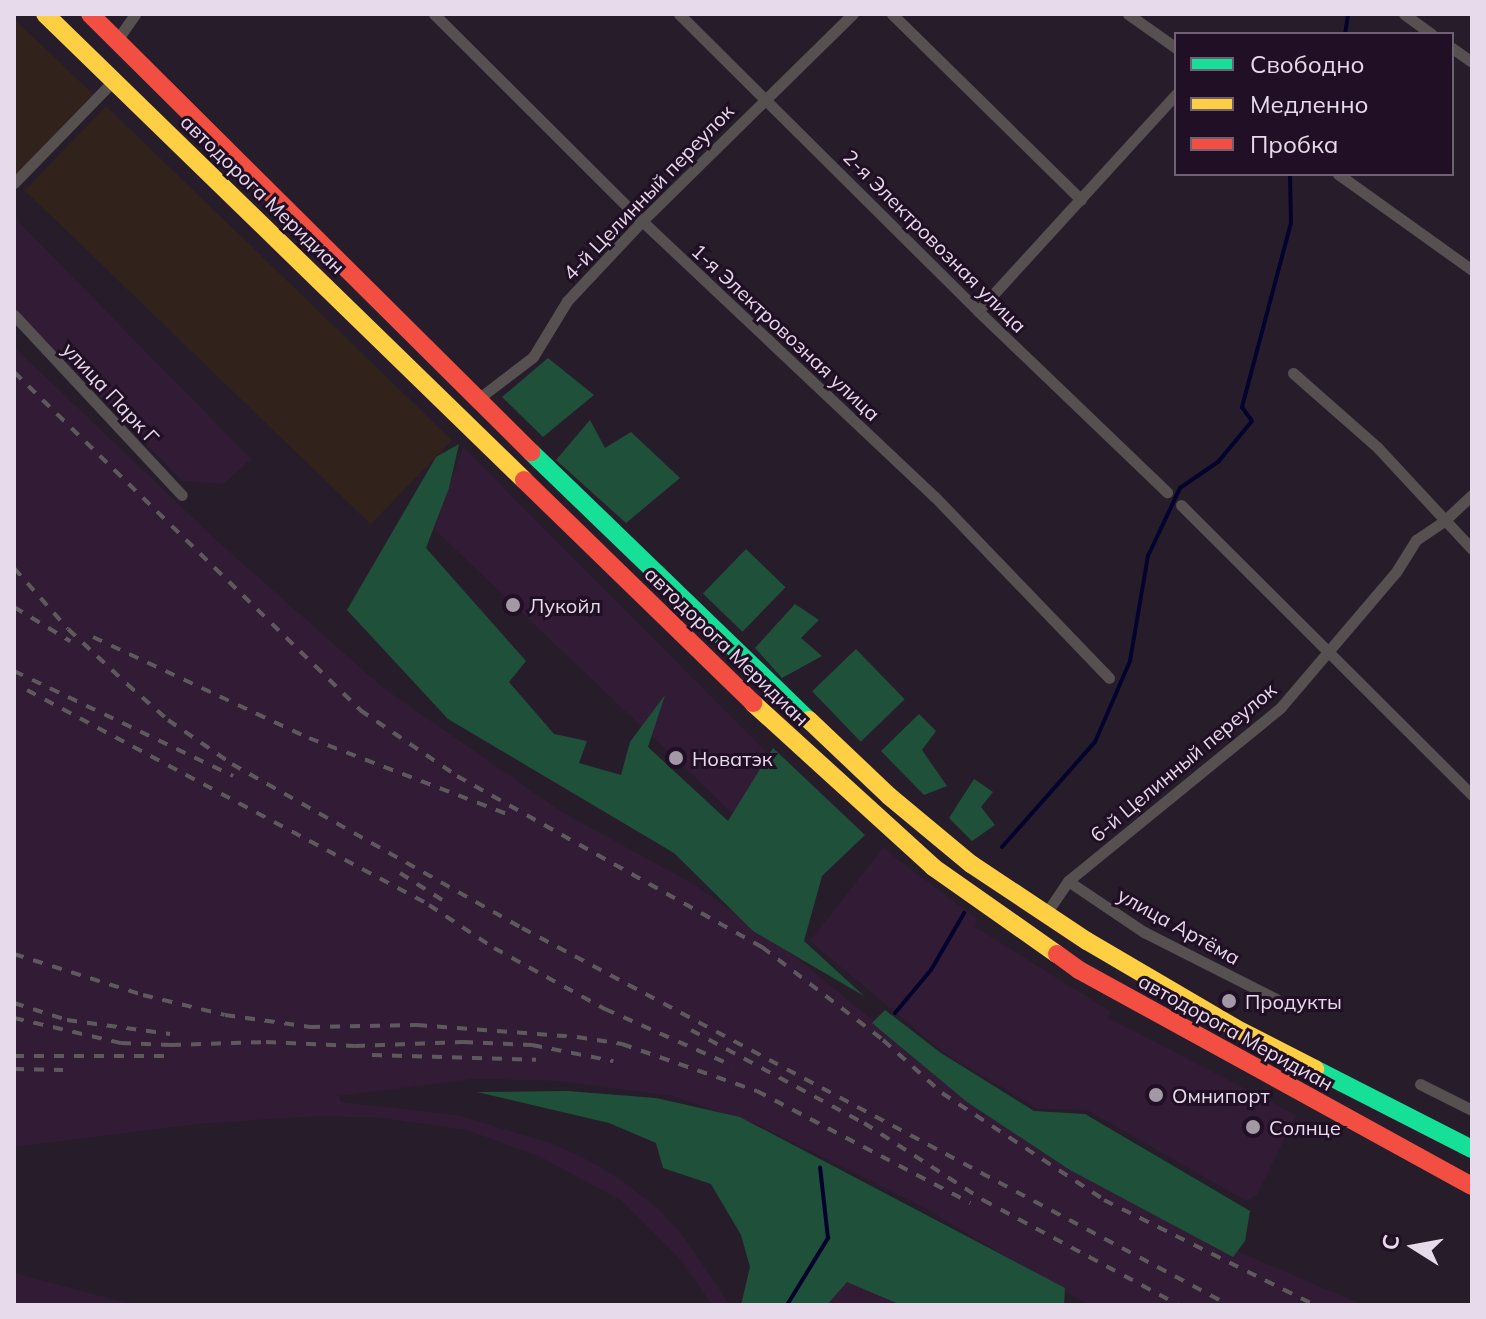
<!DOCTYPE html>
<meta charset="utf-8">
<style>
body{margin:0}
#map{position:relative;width:1486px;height:1319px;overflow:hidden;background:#271d2a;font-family:Mulish,sans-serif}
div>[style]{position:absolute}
.built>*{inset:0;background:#311b35}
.industrial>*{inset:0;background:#32221c;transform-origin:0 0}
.forest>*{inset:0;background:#1f5039;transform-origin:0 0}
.stream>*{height:4px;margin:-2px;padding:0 2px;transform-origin:2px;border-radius:2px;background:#04032e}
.street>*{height:11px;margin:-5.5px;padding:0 5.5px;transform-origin:5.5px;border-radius:5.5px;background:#565050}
.fast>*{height:18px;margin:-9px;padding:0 9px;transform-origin:9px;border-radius:9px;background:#16e098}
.slow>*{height:18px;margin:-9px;padding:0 9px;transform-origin:9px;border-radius:9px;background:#ffcf43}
.jam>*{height:18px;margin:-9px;padding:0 9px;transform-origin:9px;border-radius:9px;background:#f24e42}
.rail>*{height:4px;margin-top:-2px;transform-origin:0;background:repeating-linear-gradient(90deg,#5f595d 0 10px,transparent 0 20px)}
.dots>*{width:22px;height:22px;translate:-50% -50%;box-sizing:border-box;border:4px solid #210f25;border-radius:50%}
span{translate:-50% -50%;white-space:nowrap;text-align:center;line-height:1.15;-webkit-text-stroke:6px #210f25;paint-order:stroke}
.street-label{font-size:20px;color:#e7daea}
.poi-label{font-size:20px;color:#e7daea}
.left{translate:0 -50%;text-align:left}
.frame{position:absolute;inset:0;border:16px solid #e7daea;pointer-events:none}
.legend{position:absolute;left:1174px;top:32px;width:280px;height:144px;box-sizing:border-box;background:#210f25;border:2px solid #706074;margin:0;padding:10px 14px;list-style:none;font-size:24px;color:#e7daea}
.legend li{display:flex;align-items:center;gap:16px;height:40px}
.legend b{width:40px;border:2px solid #706074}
.north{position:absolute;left:1374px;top:1207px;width:80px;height:80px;-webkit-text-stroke:6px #210f25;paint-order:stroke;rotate:281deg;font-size:22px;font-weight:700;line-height:32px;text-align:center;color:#e7daea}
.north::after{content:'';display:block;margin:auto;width:28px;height:36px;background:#e7daea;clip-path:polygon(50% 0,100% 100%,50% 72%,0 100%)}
</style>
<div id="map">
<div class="built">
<i style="clip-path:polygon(14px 217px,251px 459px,224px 484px,182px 481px,14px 309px)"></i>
<i style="clip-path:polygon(14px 347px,214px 538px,382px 687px,562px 812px,695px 885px,798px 959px,916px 1056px,1197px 1234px,1363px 1305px,1088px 1305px,923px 1207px,760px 1126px,673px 1096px,560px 1081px,474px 1079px,339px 1096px,341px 1102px,457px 1115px,553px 1144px,590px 1161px,623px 1181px,657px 1208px,681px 1233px,730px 1305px,712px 1305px,681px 1260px,622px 1201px,541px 1157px,467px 1130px,383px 1118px,319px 1116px,198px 1124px,14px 1147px)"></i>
<i style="clip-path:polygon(463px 447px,793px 779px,748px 828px,434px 529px)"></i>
<i style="clip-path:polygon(883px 848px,977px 919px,975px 927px,1110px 1011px,1108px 1018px,1296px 1115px,1257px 1195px,1246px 1201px,1087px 1110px,1038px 1109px,944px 1053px,810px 941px)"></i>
<i style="clip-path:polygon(836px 1250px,961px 1305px,804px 1305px)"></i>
<i style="clip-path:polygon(14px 1273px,135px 1305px,14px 1305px)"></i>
</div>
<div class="industrial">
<i style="clip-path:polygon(14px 19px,93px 94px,14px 178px)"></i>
<i style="left:106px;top:106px;width:481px;height:117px;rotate:44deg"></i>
</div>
<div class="forest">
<i style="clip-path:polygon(548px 358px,594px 395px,543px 437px,502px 397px)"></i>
<i style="clip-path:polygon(590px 420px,605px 448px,631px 432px,680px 478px,626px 523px,556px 460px)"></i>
<i style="clip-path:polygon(459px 444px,449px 488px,426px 548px,526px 661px,509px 682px,554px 734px,587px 741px,579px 763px,621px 775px,630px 742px,665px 695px,648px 747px,728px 821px,773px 748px,865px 835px,822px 876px,804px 941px,864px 996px,753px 931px,674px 853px,448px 719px,347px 610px,436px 457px)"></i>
<i style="left:746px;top:549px;width:55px;height:62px;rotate:44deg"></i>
<i style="clip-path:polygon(795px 604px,819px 620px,801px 638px,822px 656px,782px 678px,755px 648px)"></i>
<i style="left:856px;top:649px;width:70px;height:61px;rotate:46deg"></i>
<i style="clip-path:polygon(919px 714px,936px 731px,922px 750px,947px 786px,924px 795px,881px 751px)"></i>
<i style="clip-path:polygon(974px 779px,993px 792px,981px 807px,995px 825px,972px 841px,949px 818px)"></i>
<i style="clip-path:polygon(885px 1010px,941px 1053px,1034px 1111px,1085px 1114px,1250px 1211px,1245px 1241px,1233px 1257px,1070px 1170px,967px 1102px,872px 1023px)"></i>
<i style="clip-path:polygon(567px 1091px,656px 1098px,740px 1117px,1065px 1288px,1064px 1305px,901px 1305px,847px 1282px,827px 1305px,741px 1305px,750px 1267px,741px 1235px,711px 1184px,663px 1168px,656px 1143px,609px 1123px,477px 1092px)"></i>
</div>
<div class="stream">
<i style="left:1345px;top:34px;width:20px;rotate:-81deg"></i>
<i style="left:1002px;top:847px;width:140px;rotate:-48.5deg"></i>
<i style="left:1095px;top:742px;width:88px;rotate:-66.6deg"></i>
<i style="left:1130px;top:661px;width:107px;rotate:-80.3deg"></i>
<i style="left:1148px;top:556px;width:75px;rotate:-64.8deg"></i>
<i style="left:1180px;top:488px;width:46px;rotate:-34.4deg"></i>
<i style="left:1218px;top:462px;width:53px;rotate:-50.3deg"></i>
<i style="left:1252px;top:421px;width:17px;rotate:-126deg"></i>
<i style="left:1242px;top:407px;width:190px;rotate:-75.1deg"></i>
<i style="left:1291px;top:223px;width:49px;rotate:-91.2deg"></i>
<i style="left:895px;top:1013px;width:56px;rotate:-50.1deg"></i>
<i style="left:931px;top:970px;width:66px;rotate:-59.9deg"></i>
<i style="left:787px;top:1305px;width:79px;rotate:-58.5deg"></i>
<i style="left:828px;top:1238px;width:71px;rotate:-96.4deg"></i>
</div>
<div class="street">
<i style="left:434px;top:14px;width:293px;rotate:44.9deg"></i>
<i style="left:642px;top:221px;width:403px;rotate:43.3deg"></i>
<i style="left:935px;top:497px;width:251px;rotate:46.1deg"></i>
<i style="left:679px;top:14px;width:421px;rotate:44.8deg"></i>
<i style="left:978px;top:311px;width:262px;rotate:43.8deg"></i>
<i style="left:892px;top:14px;width:265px;rotate:44.5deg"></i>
<i style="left:1128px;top:14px;width:59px;rotate:35.3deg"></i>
<i style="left:1404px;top:14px;width:34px;rotate:36deg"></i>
<i style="left:117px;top:40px;width:32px;rotate:-55deg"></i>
<i style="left:1452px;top:48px;width:24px;rotate:35deg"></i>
<i style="left:1338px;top:174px;width:165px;rotate:35.6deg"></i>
<i style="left:14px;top:183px;width:144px;rotate:-45.8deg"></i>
<i style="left:978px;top:311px;width:294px;rotate:-47.6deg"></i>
<i style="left:14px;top:315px;width:246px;rotate:47deg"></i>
<i style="left:1293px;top:373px;width:113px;rotate:41.4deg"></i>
<i style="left:1378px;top:448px;width:138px;rotate:47.1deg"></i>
<i style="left:478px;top:399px;width:69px;rotate:-37.4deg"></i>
<i style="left:533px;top:357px;width:66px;rotate:-58.7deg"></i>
<i style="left:567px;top:301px;width:110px;rotate:-46.8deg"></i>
<i style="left:642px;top:221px;width:296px;rotate:-44.5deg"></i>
<i style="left:1181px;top:505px;width:411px;rotate:44.9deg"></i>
<i style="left:1068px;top:881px;width:92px;rotate:33.9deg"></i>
<i style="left:1144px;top:932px;width:148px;rotate:26.9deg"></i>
<i style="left:1045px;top:915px;width:41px;rotate:-55.9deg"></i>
<i style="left:1068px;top:881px;width:275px;rotate:-39.2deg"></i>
<i style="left:1281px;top:707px;width:177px;rotate:-49.6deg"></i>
<i style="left:1396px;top:572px;width:38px;rotate:-58deg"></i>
<i style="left:1416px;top:540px;width:34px;rotate:-34deg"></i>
<i style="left:1444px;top:521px;width:38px;rotate:-43deg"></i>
<i style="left:1420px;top:1084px;width:58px;rotate:26.6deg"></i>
</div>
<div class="fast">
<i style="left:531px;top:452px;width:386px;rotate:44deg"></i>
<i style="left:1315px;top:1069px;width:176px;rotate:27deg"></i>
</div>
<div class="slow">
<i style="left:45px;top:14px;width:668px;rotate:44.21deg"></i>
<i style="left:753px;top:703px;width:244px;rotate:42.3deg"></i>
<i style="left:933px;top:867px;width:151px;rotate:35.1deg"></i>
<i style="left:809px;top:720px;width:110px;rotate:43.5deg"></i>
<i style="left:889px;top:796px;width:107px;rotate:39.7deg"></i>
<i style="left:971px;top:864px;width:139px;rotate:33.6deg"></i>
<i style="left:1087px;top:941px;width:172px;rotate:30.4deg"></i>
<i style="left:1235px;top:1028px;width:90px;rotate:27.1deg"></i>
</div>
<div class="jam">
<i style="left:90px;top:14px;width:622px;rotate:44.8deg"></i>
<i style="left:524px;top:480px;width:320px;rotate:44.2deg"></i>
<i style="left:1057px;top:954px;width:27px;rotate:36deg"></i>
<i style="left:1079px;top:970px;width:448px;rotate:28.8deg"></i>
</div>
<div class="rail">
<i style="left:14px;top:372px;width:484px;rotate:44.3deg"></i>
<i style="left:360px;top:710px;width:117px;rotate:34.2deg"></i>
<i style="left:457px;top:776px;width:350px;rotate:29.3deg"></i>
<i style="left:762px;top:947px;width:153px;rotate:37.5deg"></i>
<i style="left:883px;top:1040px;width:79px;rotate:41.9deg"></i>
<i style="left:942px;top:1093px;width:194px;rotate:33.4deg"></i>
<i style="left:1104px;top:1200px;width:236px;rotate:26.5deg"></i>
<i style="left:14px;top:568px;width:81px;rotate:48.5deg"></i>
<i style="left:68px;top:629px;width:81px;rotate:43deg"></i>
<i style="left:127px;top:684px;width:55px;rotate:41.3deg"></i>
<i style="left:168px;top:720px;width:78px;rotate:34.5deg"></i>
<i style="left:232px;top:764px;width:333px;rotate:29.5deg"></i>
<i style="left:522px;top:928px;width:801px;rotate:28.07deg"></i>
<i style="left:14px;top:607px;width:66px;rotate:31.3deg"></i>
<i style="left:93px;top:637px;width:238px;rotate:25.1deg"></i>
<i style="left:309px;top:738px;width:217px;rotate:21deg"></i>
<i style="left:14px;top:671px;width:243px;rotate:25.6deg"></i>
<i style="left:27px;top:690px;width:456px;rotate:28.1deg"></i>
<i style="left:429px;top:905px;width:78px;rotate:33.5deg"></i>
<i style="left:494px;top:948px;width:127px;rotate:28.8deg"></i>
<i style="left:605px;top:1009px;width:140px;rotate:24deg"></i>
<i style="left:400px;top:873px;width:59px;rotate:32.6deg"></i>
<i style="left:14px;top:954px;width:135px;rotate:17.6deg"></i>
<i style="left:143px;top:995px;width:84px;rotate:13.7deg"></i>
<i style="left:225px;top:1015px;width:86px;rotate:8deg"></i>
<i style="left:310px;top:1027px;width:107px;rotate:-1.1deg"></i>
<i style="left:417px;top:1025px;width:160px;rotate:4.3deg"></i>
<i style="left:577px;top:1037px;width:46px;rotate:8.8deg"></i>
<i style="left:622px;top:1044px;width:143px;rotate:19.2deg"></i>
<i style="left:757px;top:1091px;width:241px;rotate:27.7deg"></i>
<i style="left:14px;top:1003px;width:56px;rotate:17.8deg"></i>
<i style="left:67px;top:1020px;width:104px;rotate:7.7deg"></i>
<i style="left:14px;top:1018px;width:110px;rotate:13.2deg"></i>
<i style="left:121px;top:1043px;width:50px;rotate:2.3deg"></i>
<i style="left:171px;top:1045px;width:95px;rotate:-1.8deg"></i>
<i style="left:266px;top:1042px;width:89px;rotate:2.6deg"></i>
<i style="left:355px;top:1046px;width:108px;rotate:-2.1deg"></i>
<i style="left:463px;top:1042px;width:69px;rotate:2.5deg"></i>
<i style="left:532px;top:1045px;width:83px;rotate:11.2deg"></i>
<i style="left:691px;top:1030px;width:196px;rotate:28.3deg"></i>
<i style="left:864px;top:1123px;width:142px;rotate:32.9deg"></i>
<i style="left:983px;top:1200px;width:222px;rotate:28.2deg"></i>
<i style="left:372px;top:1055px;width:164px;rotate:1.7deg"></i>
<i style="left:14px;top:1056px;width:154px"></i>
<i style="left:14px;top:1069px;width:49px;rotate:1.2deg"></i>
</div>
<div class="dots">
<i style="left:513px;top:605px;background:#a498a7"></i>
<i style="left:676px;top:758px;background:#a498a7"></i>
<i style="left:1229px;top:1001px;background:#a498a7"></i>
<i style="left:1156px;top:1095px;background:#a498a7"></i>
<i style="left:1253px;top:1127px;background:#a498a7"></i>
</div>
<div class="street-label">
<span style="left:648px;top:192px;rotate:-46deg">4-й Целинный переулок</span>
<span style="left:263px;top:194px;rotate:44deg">автодорога Меридиан</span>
<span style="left:935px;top:241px;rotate:45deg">2-я Электровозная улица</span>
<span style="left:786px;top:332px;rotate:43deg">1-я Электровозная улица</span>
<span style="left:111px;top:393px;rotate:47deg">улица Парк Г</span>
<span style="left:727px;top:646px;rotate:44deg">автодорога Меридиан</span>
<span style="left:1183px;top:762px;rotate:-40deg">6-й Целинный переулок</span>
<span style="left:1179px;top:926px;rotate:29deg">улица Артёма</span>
<span style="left:1236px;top:1032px;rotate:29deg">автодорога Меридиан</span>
</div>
<div class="poi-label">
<span class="left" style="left:529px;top:605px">Лукойл</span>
<span class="left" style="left:692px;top:758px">Новатэк</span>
<span class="left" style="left:1245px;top:1001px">Продукты</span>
<span class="left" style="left:1172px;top:1095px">Омнипорт</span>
<span class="left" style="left:1269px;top:1127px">Солнце</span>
</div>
<div class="frame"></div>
<ul class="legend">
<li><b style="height:10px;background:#16e098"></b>Свободно</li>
<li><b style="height:10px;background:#ffcf43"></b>Медленно</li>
<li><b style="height:10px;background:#f24e42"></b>Пробка</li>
</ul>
<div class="north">С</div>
</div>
